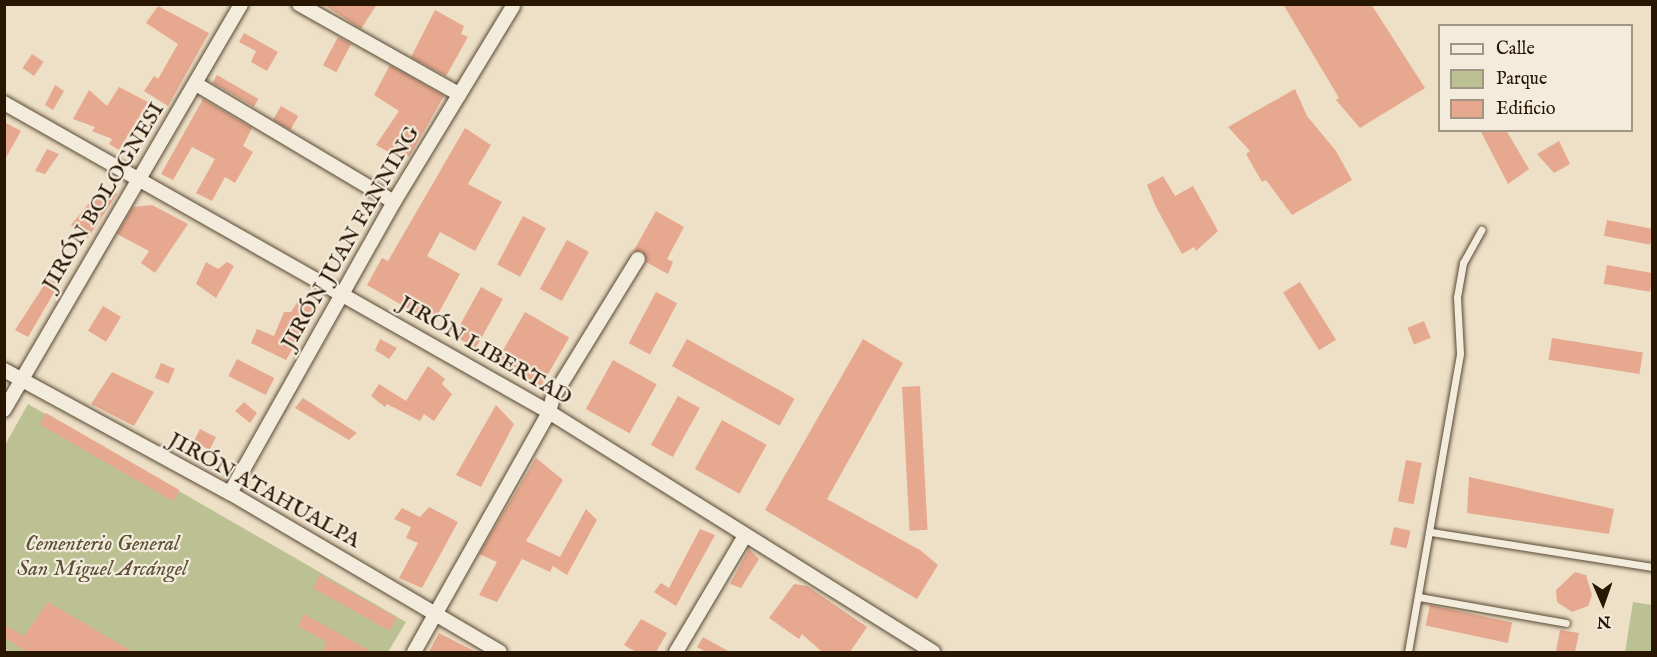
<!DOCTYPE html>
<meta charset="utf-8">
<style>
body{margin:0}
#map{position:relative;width:1657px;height:657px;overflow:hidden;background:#ede0c7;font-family:"IM FELL English",serif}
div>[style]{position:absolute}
.green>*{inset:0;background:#bcc193}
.building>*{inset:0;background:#e6a88f;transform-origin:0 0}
.roads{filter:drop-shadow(0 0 2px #594833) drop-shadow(0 0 2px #594833)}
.service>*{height:7px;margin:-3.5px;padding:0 3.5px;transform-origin:3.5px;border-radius:3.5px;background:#f3ebdb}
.minor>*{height:14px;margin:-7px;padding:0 7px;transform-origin:7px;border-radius:7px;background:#f3ebdb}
span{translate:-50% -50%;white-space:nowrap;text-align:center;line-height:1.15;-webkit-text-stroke:4.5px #f3ebdb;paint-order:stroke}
.street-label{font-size:22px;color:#281502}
.park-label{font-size:22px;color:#5c5135;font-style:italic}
.frame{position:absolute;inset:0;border:6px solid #281502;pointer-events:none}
.legend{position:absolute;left:1438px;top:24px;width:195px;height:108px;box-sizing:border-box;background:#f3ebdb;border:2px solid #a29584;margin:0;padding:8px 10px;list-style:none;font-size:18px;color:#281502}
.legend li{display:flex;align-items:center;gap:12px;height:30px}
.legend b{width:30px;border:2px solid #a29584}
.north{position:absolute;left:1573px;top:573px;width:60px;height:60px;-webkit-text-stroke:4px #f3ebdb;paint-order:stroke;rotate:178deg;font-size:16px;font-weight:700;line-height:24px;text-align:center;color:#281502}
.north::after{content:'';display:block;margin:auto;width:21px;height:27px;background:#281502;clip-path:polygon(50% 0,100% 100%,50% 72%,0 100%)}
</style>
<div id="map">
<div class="green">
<i style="clip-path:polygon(28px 404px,406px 622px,388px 652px,5px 652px,5px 445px)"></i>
<i style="clip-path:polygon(1633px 602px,1652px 605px,1652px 652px,1625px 652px)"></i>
</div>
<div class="building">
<i style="clip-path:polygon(323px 4px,377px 4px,361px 29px)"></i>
<i style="clip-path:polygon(1283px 4px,1371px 4px,1425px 88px,1360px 128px,1336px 100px,1339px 98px)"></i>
<i style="clip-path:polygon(158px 6px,209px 33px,168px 106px,144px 91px,154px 76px,158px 79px,178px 44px,146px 23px)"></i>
<i style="clip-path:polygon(435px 10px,464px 26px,461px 34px,468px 37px,446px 76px,411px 57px)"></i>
<i style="clip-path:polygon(244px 33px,278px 52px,267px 71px,251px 62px,256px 51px,239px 42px)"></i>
<i style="left:338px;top:37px;width:15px;height:32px;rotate:28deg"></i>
<i style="left:32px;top:54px;width:14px;height:17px;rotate:34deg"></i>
<i style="clip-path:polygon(390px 65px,444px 96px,409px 157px,402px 153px,399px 158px,376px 145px,399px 111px,374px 95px)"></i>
<i style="left:217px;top:75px;width:48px;height:9px;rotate:30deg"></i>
<i style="clip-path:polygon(55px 85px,64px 91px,53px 110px,45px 105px)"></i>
<i style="clip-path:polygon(119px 87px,148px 102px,119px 150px,109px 144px,112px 139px,92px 131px,95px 127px,73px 119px,89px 90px,107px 106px)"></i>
<i style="clip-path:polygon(1295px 89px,1307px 116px,1336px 151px,1352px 180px,1292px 215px,1266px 180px,1262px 182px,1246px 154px,1250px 151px,1228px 127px)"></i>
<i style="clip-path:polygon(203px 99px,252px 128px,243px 146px,253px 152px,235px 183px,225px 177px,212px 201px,196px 193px,215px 159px,192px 147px,173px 180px,161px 174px)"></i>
<i style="left:281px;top:106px;width:20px;height:16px;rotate:30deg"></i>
<i style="clip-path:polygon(4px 122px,21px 131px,4px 161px)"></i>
<i style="clip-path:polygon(465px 128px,491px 145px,468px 184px,502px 202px,475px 251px,440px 232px,427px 256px,460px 274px,433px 323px,367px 285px,382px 258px,388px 261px)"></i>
<i style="clip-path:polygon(1480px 130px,1506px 130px,1529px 169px,1508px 184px)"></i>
<i style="clip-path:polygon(1559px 141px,1570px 164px,1554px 173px,1537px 154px)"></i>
<i style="clip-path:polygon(47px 149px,59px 154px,45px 174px,35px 171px)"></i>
<i style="clip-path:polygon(1163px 176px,1175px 196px,1193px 186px,1218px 231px,1196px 251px,1194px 247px,1182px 254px,1156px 207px,1147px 185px)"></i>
<i style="clip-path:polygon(103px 186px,117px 194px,88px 238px,71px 225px)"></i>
<i style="clip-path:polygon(152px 205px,188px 224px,155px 273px,141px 263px,149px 251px,117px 234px,133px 207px)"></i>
<i style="clip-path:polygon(656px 211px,684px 227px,667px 259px,673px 262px,668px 274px,646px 262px,642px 251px,633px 252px)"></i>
<i style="left:523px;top:216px;width:26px;height:55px;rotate:28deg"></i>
<i style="left:1607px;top:220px;width:47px;height:16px;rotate:11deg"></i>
<i style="left:567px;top:240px;width:25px;height:56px;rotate:29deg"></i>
<i style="clip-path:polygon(206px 262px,218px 269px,227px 262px,234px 266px,216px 298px,196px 284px)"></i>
<i style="left:1607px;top:265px;width:47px;height:19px;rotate:10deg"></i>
<i style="clip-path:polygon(48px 279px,59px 284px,28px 337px,15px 330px)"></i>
<i style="left:1300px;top:282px;width:68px;height:20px;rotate:58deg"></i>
<i style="left:481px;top:287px;width:25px;height:56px;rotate:29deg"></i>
<i style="left:656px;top:292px;width:24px;height:58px;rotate:28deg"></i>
<i style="clip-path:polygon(298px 301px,317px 308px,286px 360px,251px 343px,257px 329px,274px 336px,284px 312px,291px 312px)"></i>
<i style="left:103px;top:306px;width:21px;height:29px;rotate:31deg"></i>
<i style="left:525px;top:312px;width:51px;height:56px;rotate:30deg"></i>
<i style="left:1424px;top:321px;width:18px;height:18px;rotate:68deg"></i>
<i style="left:1552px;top:338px;width:92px;height:22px;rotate:9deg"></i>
<i style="clip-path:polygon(380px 339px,397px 348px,389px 359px,375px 350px)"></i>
<i style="left:687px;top:339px;width:123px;height:31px;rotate:29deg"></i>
<i style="clip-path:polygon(863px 339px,903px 363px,827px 499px,920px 550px,938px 565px,917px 599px,765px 510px)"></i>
<i style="left:237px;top:359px;width:42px;height:19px;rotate:27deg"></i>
<i style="left:613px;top:360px;width:50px;height:56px;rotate:29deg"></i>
<i style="left:161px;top:363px;width:15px;height:16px;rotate:23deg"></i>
<i style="clip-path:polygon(428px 366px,445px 379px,442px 384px,452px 394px,434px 421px,424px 414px,420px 421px,387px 404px,385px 407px,371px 396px,379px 384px,406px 401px)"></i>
<i style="clip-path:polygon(112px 372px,154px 392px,134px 426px,91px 404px)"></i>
<i style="left:920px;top:386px;width:144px;height:18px;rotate:87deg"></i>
<i style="left:678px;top:396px;width:25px;height:56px;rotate:29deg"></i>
<i style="clip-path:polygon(303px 398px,357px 433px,349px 440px,295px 408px)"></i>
<i style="clip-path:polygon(244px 402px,257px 413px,250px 423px,235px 411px)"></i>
<i style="clip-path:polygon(496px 405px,514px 424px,481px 487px,456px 475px)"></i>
<i style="left:46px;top:413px;width:154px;height:13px;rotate:30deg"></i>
<i style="left:722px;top:420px;width:51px;height:56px;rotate:29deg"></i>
<i style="left:200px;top:429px;width:18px;height:14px;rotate:27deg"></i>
<i style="clip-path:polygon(536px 458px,563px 480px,526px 541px,560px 557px,586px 509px,597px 520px,567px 575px,553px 566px,550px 572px,522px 559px,497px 602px,479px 595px,497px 562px,479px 554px)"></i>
<i style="left:1406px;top:460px;width:16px;height:42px;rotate:11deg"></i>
<i style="clip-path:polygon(1469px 477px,1614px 509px,1609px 534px,1467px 513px)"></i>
<i style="clip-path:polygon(429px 507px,458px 522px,422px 588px,399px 578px,418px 543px,406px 538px,411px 527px,394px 519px,402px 508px,420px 517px)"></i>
<i style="left:1394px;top:527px;width:17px;height:18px;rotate:13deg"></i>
<i style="clip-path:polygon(700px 529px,715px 535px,676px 606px,654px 592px,661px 583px,669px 588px)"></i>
<i style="clip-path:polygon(749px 549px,759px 559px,741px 588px,730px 584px)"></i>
<i style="clip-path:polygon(1575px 572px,1586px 575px,1592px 595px,1588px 606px,1572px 612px,1557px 602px,1556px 590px)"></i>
<i style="left:320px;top:575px;width:88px;height:15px;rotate:29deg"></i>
<i style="clip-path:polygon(794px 584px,807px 586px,867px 627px,850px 652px,822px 652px,802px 634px,799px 639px,769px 618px)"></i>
<i style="clip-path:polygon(48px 602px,133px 652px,27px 652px,4px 637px,4px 625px,24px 636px)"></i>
<i style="left:1430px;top:605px;width:84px;height:21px;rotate:12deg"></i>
<i style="clip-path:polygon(304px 614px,372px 652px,322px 652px,327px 642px,298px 626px)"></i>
<i style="clip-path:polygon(641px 619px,667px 633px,656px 652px,636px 652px,624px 645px)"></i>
<i style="clip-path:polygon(1560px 630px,1579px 633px,1575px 652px,1556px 651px)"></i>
<i style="clip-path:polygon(439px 633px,476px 652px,429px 652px)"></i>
<i style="clip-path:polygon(703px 637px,730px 652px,706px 652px,697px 647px)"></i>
</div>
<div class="roads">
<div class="service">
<i style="left:1431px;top:532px;width:224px;rotate:9deg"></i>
<i style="left:1419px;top:597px;width:149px;rotate:10deg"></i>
<i style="left:1408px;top:652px;width:303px;rotate:-80.1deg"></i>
<i style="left:1460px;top:353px;width:56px;rotate:-93.1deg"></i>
<i style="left:1457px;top:297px;width:35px;rotate:-80deg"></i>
<i style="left:1463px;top:263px;width:38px;rotate:-61deg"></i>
</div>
<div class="minor">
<i style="left:299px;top:4px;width:184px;rotate:29.4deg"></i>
<i style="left:196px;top:84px;width:230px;rotate:30.8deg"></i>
<i style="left:4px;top:103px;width:627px;rotate:29.55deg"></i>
<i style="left:549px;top:412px;width:453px;rotate:32deg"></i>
<i style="left:4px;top:370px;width:257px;rotate:28.6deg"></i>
<i style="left:230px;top:493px;width:313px;rotate:30.5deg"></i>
<i style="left:4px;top:410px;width:470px;rotate:-59.7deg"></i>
<i style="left:230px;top:493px;width:334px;rotate:-60.6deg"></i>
<i style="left:394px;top:202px;width:229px;rotate:-58.7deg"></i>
<i style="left:414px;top:652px;width:275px;rotate:-60.6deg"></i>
<i style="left:549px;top:412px;width:16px;rotate:-75deg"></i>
<i style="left:553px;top:397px;width:162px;rotate:-58.4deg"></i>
<i style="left:676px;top:652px;width:135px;rotate:-59.3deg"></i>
</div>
</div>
<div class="street-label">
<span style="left:104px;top:197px;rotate:-59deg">JIRÓN BOLOGNESI</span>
<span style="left:351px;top:238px;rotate:-60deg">JIRÓN JUAN FANNING</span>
<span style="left:485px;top:351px;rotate:30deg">JIRÓN LIBERTAD</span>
<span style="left:264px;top:491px;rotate:29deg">JIRÓN ATAHUALPA</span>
</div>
<div class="park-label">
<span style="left:102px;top:557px">Cementerio General<br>San Miguel Arcángel</span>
</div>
<div class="frame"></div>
<ul class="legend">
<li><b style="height:8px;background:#f3ebdb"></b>Calle</li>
<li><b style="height:16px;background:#bcc193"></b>Parque</li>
<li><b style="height:16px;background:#e6a88f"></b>Edificio</li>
</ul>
<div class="north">N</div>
</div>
